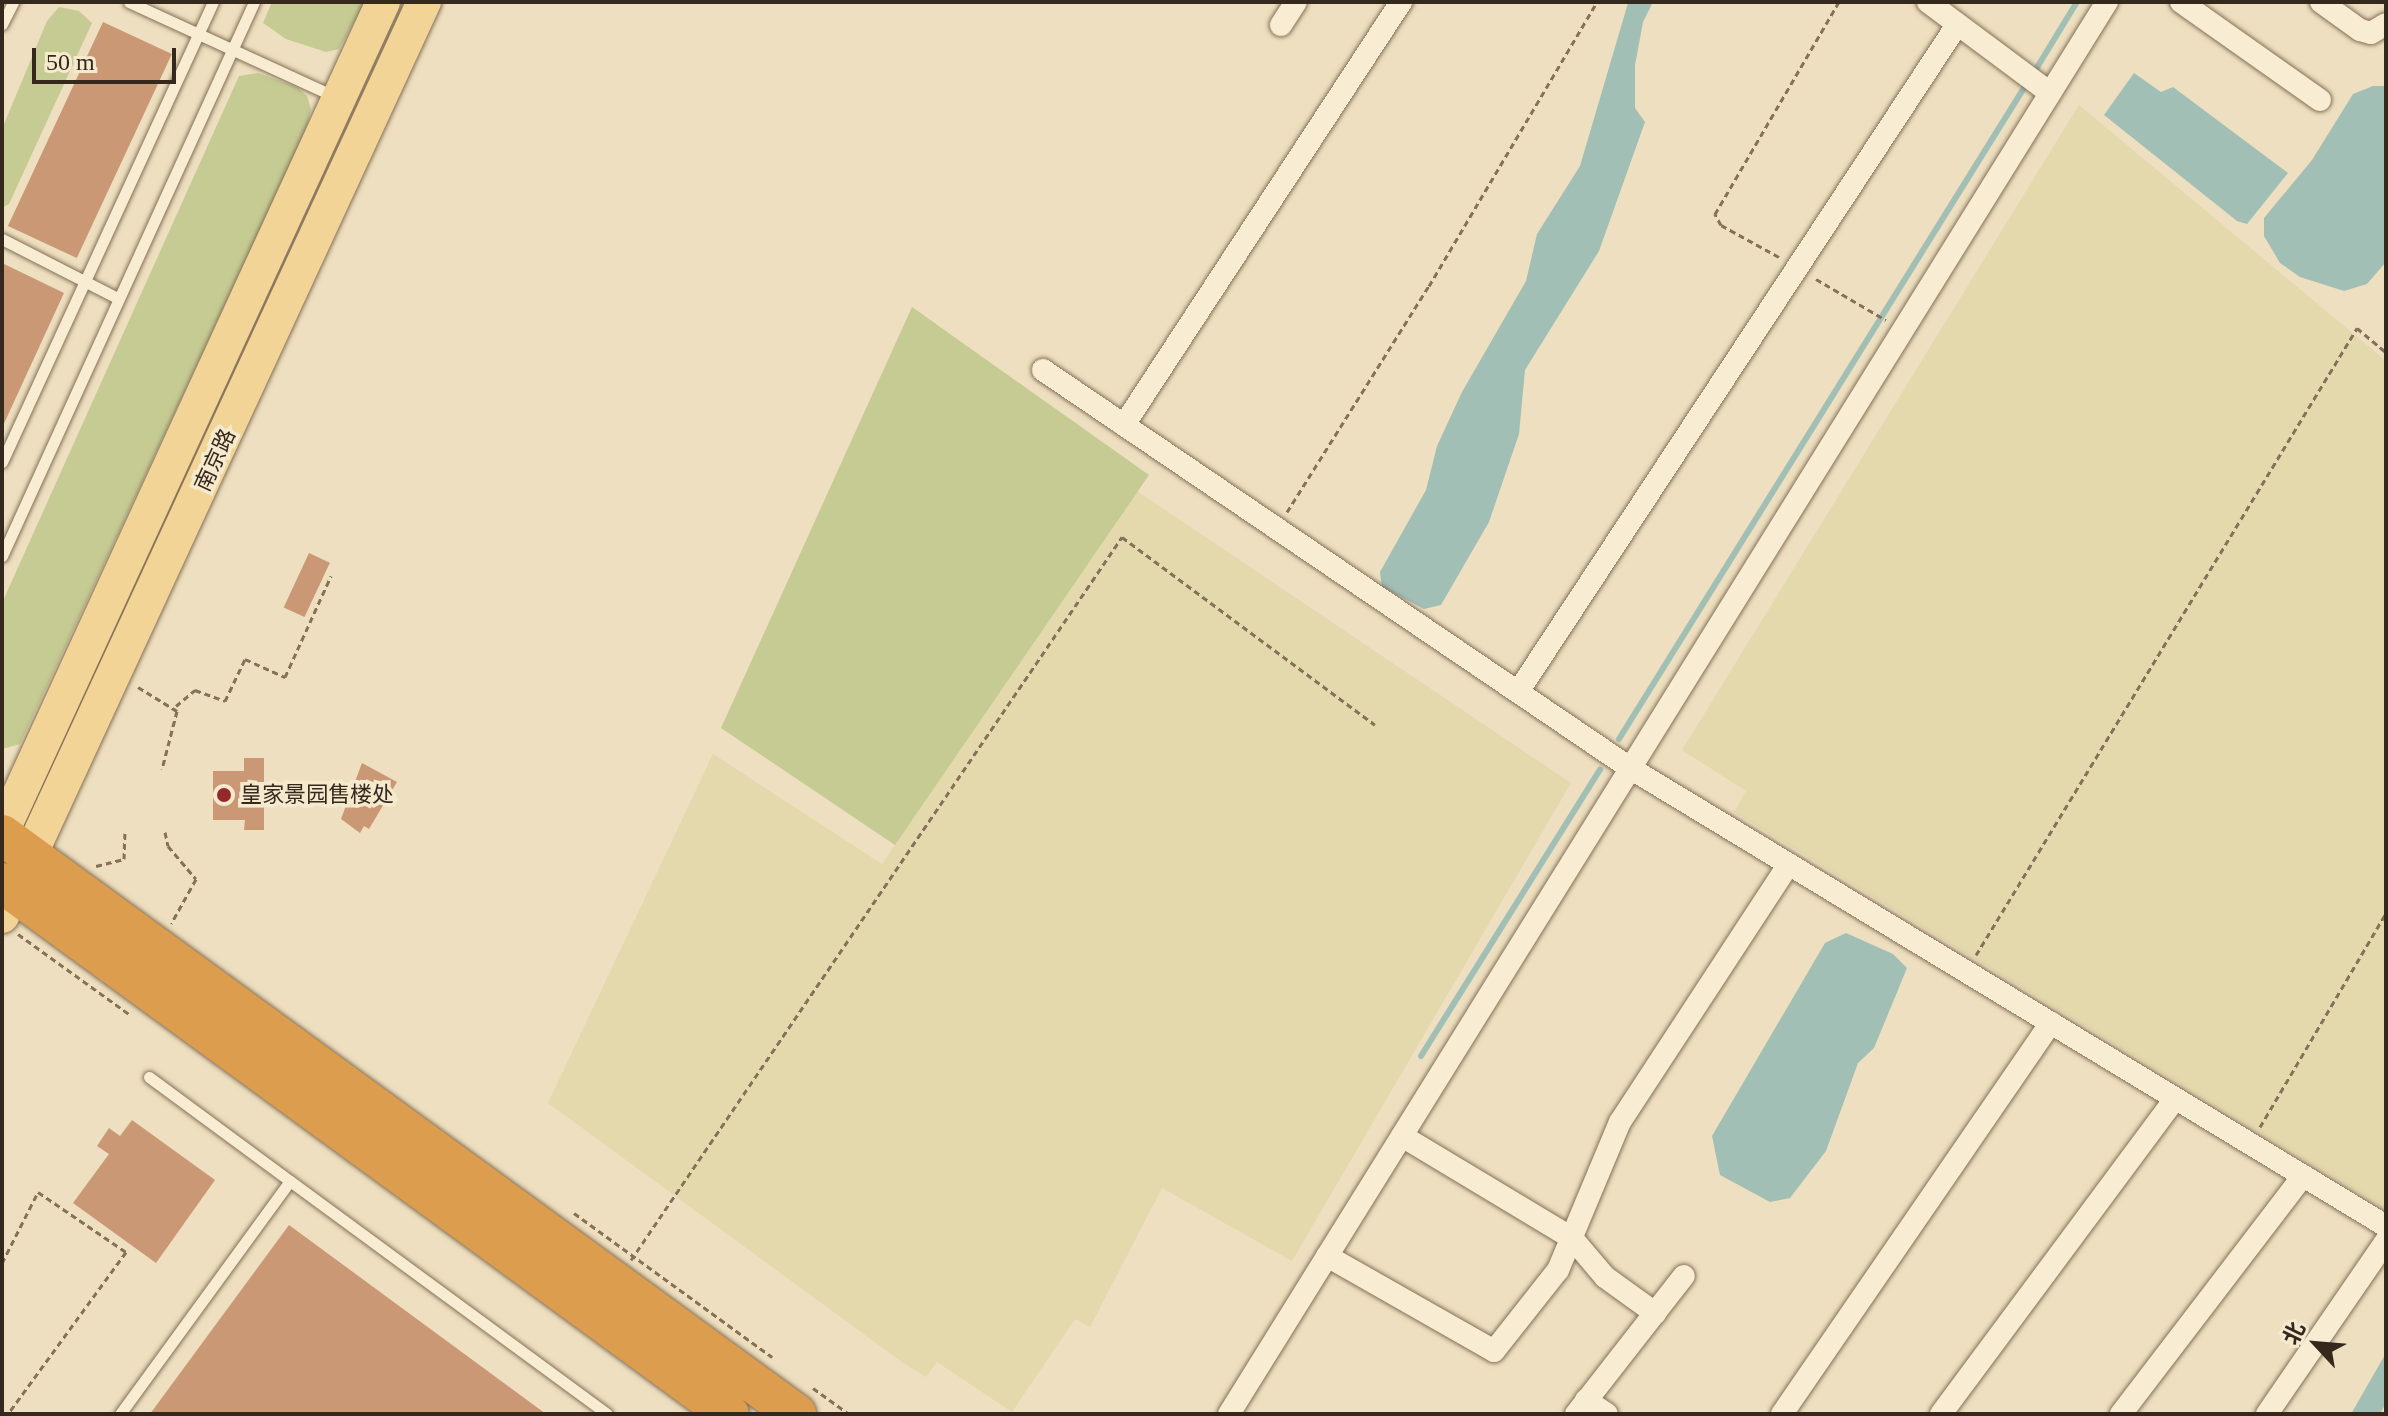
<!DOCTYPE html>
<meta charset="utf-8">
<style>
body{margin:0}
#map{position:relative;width:2388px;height:1416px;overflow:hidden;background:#eddfbf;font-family:"Times New Roman","Noto Sans SC",serif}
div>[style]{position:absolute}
.farmland>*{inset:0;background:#e3d9ad}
.green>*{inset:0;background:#c5cb93}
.water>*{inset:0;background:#a2bfb6}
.stream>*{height:6px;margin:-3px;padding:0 3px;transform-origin:3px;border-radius:3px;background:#a2bfb6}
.building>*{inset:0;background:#cb9875;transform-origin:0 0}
.path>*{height:3px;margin-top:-1.5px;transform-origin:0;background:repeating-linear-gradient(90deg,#857058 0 6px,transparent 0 10px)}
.roads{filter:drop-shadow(0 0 2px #857058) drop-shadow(0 0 2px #857058)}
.lane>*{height:11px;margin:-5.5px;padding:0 5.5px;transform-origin:5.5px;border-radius:5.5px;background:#f8ecd2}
.street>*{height:22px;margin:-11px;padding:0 11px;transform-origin:11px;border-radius:11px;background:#f8ecd2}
.primary>*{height:34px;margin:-17px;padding:0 17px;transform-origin:17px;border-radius:17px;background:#f1d496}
.highway>*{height:40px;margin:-20px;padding:0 20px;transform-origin:20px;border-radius:20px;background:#dd9d4f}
.dots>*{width:22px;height:22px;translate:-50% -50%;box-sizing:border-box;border:4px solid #f5e9ce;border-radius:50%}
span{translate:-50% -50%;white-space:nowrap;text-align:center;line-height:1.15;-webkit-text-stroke:7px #f5e9ce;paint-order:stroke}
.street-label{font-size:22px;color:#35281c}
.poi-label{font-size:22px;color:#35281c}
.left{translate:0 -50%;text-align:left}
.frame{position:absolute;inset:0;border:4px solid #35281c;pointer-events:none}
.north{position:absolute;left:2276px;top:1304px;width:80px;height:80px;-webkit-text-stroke:6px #f5e9ce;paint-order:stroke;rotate:296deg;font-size:22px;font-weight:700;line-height:32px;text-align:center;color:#35281c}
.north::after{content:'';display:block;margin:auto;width:28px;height:36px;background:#35281c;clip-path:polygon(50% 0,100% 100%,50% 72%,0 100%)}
.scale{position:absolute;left:32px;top:48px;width:144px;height:36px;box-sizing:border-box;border:4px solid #35281c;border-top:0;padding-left:10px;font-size:24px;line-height:28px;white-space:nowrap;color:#35281c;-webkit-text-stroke:6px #f5e9ce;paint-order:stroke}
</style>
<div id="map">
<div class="farmland">
<i style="clip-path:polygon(2079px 105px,2386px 361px,2386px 1210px,1734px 812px,1746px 791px,1682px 750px)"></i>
<i style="clip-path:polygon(1137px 491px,1571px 783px,1292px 1261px,1162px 1188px,1090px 1327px,1075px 1319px,1012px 1412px,937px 1362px,926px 1377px,902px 1362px,548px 1103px,713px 754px,882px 864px)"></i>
</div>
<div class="green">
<i style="clip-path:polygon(272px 2px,365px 2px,339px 49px,326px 52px,286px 39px,263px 23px)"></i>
<i style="clip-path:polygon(59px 7px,79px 11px,92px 23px,9px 204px,2px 208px,2px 129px,47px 21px)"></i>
<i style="clip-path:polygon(258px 73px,297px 87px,307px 96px,311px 109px,306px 131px,20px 744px,2px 749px,2px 603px,239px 76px)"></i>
<i style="clip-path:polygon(912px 307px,1149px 475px,895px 845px,721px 728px)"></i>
</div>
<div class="water">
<i style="clip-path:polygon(1653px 2px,1643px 22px,1635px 65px,1635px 108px,1645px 122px,1599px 251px,1525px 370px,1519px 434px,1489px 522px,1441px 605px,1424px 609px,1382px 587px,1380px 572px,1426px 490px,1437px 446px,1462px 392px,1526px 281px,1537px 234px,1580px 166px,1628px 3px)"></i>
<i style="clip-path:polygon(2134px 73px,2161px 92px,2173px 87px,2288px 173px,2247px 224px,2237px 221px,2104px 115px)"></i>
<i style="clip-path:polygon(2373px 86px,2386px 86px,2386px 262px,2367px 284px,2344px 291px,2300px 277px,2280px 263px,2264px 236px,2264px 218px,2312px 160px,2353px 94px)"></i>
<i style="clip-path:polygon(1846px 933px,1893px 954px,1907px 968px,1874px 1048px,1858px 1063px,1826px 1151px,1790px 1198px,1770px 1202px,1720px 1175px,1712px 1136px,1825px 943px)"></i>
<i style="clip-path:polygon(2386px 1353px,2386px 1403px,2380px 1414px,2351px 1414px)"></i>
</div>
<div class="stream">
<i style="left:2033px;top:74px;width:84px;rotate:-58.6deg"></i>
<i style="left:1619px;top:739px;width:773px;rotate:-58.12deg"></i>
<i style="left:1421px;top:1056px;width:338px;rotate:-58deg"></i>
</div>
<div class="building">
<i style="left:103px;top:22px;width:76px;height:225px;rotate:25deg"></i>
<i style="clip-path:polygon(2px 263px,64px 293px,2px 428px)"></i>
<i style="left:309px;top:553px;width:23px;height:60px;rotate:25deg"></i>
<i style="clip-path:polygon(244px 758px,264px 758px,264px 830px,244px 830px,245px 820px,213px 820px,213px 771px,244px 771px)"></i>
<i style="clip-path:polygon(362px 763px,397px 782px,369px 829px,364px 826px,360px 833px,341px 819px)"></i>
<i style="clip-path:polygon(132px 1120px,215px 1180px,156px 1263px,73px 1203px,109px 1154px,97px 1146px,109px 1128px,120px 1136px)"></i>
<i style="clip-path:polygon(289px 1225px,546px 1414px,150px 1414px)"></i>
</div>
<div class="path">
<i style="left:1779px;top:257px;width:66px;rotate:-151.1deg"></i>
<i style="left:1721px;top:225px;width:13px;rotate:-119deg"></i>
<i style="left:1715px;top:214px;width:246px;rotate:-59.7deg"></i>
<i style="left:1816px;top:279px;width:81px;rotate:30.4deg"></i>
<i style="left:1287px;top:512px;width:267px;rotate:-57.9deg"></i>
<i style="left:1429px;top:286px;width:330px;rotate:-59.4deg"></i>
<i style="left:138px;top:687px;width:46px;rotate:31.6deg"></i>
<i style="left:177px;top:711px;width:60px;rotate:104.5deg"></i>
<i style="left:176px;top:706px;width:25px;rotate:-40deg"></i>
<i style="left:195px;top:690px;width:32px;rotate:20deg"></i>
<i style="left:225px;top:701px;width:47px;rotate:-64.5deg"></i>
<i style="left:245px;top:659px;width:44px;rotate:24.2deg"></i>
<i style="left:285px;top:677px;width:111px;rotate:-65.5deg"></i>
<i style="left:165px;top:832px;width:14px;rotate:78deg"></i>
<i style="left:168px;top:846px;width:43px;rotate:49.7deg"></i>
<i style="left:196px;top:879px;width:51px;rotate:119.1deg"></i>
<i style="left:96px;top:866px;width:29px;rotate:-14deg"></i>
<i style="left:124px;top:859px;width:26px;rotate:-88deg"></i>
<i style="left:18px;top:934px;width:137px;rotate:35.8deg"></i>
<i style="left:1976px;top:955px;width:734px;rotate:-58.71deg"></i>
<i style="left:2357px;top:328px;width:38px;rotate:40deg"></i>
<i style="left:2260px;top:1127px;width:248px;rotate:-59.5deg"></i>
<i style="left:574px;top:1213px;width:245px;rotate:36deg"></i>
<i style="left:631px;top:1260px;width:874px;rotate:-55.82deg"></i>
<i style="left:1122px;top:537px;width:315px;rotate:36.6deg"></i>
<i style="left:2px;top:1263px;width:80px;rotate:-63.1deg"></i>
<i style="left:38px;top:1192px;width:107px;rotate:34.3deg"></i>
<i style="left:126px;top:1252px;width:200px;rotate:126.1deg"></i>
<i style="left:813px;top:1388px;width:44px;rotate:35.8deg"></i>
</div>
<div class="roads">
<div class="lane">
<i style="left:129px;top:2px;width:228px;rotate:24.7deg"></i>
<i style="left:2px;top:24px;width:25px;rotate:-63deg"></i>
<i style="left:2px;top:239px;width:131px;rotate:27.1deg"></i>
<i style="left:2px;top:462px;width:506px;rotate:-65.36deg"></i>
<i style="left:2px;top:556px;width:609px;rotate:-65.54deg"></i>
<i style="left:149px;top:1077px;width:175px;rotate:36.4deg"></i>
<i style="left:120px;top:1414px;width:288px;rotate:-53.9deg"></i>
<i style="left:290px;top:1181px;width:393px;rotate:36.3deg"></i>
</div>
<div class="street">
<i style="left:1928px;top:2px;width:152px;rotate:36.7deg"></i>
<i style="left:2181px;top:2px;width:170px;rotate:35.2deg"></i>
<i style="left:2321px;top:2px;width:48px;rotate:35.7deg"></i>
<i style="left:2360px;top:30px;width:11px;rotate:15deg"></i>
<i style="left:2371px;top:33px;width:17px;rotate:-31deg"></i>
<i style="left:1281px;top:25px;width:27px;rotate:-57deg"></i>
<i style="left:1043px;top:370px;width:709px;rotate:34.14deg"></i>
<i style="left:1630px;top:768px;width:884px;rotate:31.21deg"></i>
<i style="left:1124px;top:425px;width:506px;rotate:-56.78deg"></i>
<i style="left:1518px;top:692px;width:799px;rotate:-56.65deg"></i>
<i style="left:1402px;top:1136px;width:198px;rotate:31deg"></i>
<i style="left:1572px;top:1238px;width:51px;rotate:49.8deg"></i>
<i style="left:1605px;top:1277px;width:62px;rotate:35.8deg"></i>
<i style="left:1327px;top:1256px;width:192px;rotate:29.6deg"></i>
<i style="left:1494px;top:1351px;width:103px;rotate:-51.7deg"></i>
<i style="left:1558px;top:1270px;width:160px;rotate:-67.3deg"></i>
<i style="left:1620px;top:1122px;width:308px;rotate:-56.8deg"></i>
<i style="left:1586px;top:1400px;width:25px;rotate:34deg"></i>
<i style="left:1229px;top:1414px;width:1663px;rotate:-58.13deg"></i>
<i style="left:1576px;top:1414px;width:175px;rotate:-52deg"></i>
<i style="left:1782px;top:1414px;width:475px;rotate:-55.5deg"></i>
<i style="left:1941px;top:1414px;width:392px;rotate:-53.4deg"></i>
<i style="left:2121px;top:1414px;width:300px;rotate:-52.6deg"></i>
<i style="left:2267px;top:1414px;width:210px;rotate:-55.5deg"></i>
</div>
<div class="primary">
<i style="left:2px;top:832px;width:913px;rotate:-65.34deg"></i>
<i style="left:2px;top:916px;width:1007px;rotate:-65.22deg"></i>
</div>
<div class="highway">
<i style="left:2px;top:835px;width:983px;rotate:36.1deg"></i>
<i style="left:2px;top:883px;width:900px;rotate:36.14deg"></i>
</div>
</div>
<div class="dots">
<i style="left:224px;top:795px;background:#94282a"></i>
</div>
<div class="street-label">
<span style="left:215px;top:460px;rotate:-65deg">南京路</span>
</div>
<div class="poi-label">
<span class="left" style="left:240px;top:795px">皇家景园售楼处</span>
</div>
<div class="frame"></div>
<div class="north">北</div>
<div class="scale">50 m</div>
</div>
